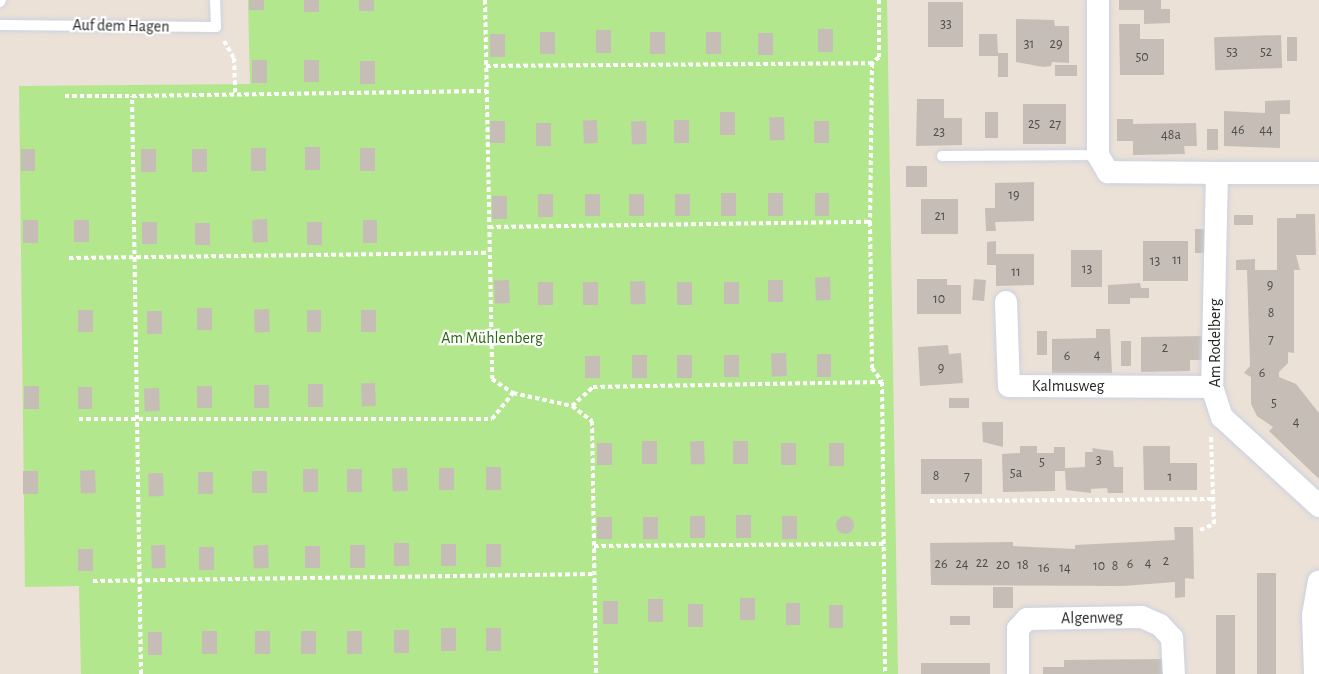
<!DOCTYPE html>
<meta charset="utf-8">
<style>
body{margin:0}
#map{position:relative;width:1319px;height:674px;overflow:hidden;background:#ebe1d6;font-family:"Alegreya Sans",sans-serif}
div>[style]{position:absolute}
.green>*{inset:0;background:#b2e78d}
.building>*{inset:0;background:#c6beb6;transform-origin:0 0}
.round{border-radius:50%}
.path>*{height:4px;margin-top:-2px;transform-origin:0;background:repeating-linear-gradient(90deg,#fff 0 4.5px,transparent 0 7.5px)}
.roads{filter:drop-shadow(0 0 2px #cbd1e2) drop-shadow(0 0 2px #cbd1e2)}
.lane>*{height:10px;margin:-5px;padding:0 5px;transform-origin:5px;border-radius:5px;background:#fff}
.street>*{height:22px;margin:-11px;padding:0 11px;transform-origin:11px;border-radius:11px;background:#fff}
span{translate:-50% -50%;white-space:nowrap;text-align:center;line-height:1.15;-webkit-text-stroke:4.5px #fff;paint-order:stroke}
.number-label{font-size:14px;color:#4f4d4b}
.number-label span{-webkit-text-stroke-width:0}
.street-label{font-size:16px;color:#272727}
.park-label{font-size:16px;color:#2a6713}
</style>
<div id="map">
<div class="green">
<i style="clip-path:polygon(248px 0,887px 0,898px 674px,81px 674px,79px 586px,25px 587px,19px 86px,250px 84px)"></i>
</div>
<div class="building">
<i style="left:249px;top:0;width:15px;height:10px"></i>
<i style="left:304px;top:0;width:15px;height:12px"></i>
<i style="left:359px;top:0;width:15px;height:11px"></i>
<i style="clip-path:polygon(1119px 0,1161px 0,1161px 9px,1170px 9px,1170px 23px,1144px 24px,1144px 10px,1119px 10px)"></i>
<i style="left:928px;top:2px;width:35px;height:45px"></i>
<i style="clip-path:polygon(1016px 19px,1054px 20px,1055px 26px,1069px 26px,1069px 63px,1052px 62px,1051px 66px,1043px 67px,1016px 62px)"></i>
<i style="clip-path:polygon(1119px 24px,1140px 24px,1140px 39px,1164px 39px,1164px 75px,1120px 75px)"></i>
<i style="left:833px;top:29px;width:23px;height:15px;rotate:90deg"></i>
<i style="left:596px;top:30px;width:15px;height:23px"></i>
<i style="left:540px;top:32px;width:15px;height:22px"></i>
<i style="left:650px;top:32px;width:15px;height:22px"></i>
<i style="left:706px;top:32px;width:15px;height:22px"></i>
<i style="left:758px;top:33px;width:15px;height:22px"></i>
<i style="left:490px;top:34px;width:15px;height:23px"></i>
<i style="clip-path:polygon(979px 34px,997px 34px,998px 53px,1008px 53px,1008px 77px,998px 77px,998px 56px,979px 56px)"></i>
<i style="left:1281px;top:35px;width:33px;height:67px;rotate:88deg"></i>
<i style="left:1287px;top:37px;width:10px;height:24px"></i>
<i style="left:252px;top:60px;width:15px;height:23px"></i>
<i style="left:304px;top:60px;width:15px;height:22px"></i>
<i style="left:375px;top:61px;width:23px;height:15px;rotate:90deg"></i>
<i style="left:1055px;top:65px;width:22px;height:11px"></i>
<i style="clip-path:polygon(917px 99px,944px 99px,944px 118px,962px 118px,962px 145px,916px 146px)"></i>
<i style="clip-path:polygon(1290px 100px,1290px 114px,1280px 114px,1280px 148px,1224px 146px,1224px 111px,1265px 113px,1265px 101px)"></i>
<i style="left:1023px;top:104px;width:43px;height:40px"></i>
<i style="left:735px;top:112px;width:23px;height:15px;rotate:90deg"></i>
<i style="left:998px;top:112px;width:26px;height:13px;rotate:90deg"></i>
<i style="left:784px;top:117px;width:23px;height:15px;rotate:88deg"></i>
<i style="clip-path:polygon(1117px 119px,1133px 119px,1133px 124px,1196px 123px,1197px 146px,1184px 146px,1185px 154px,1133px 155px,1133px 141px,1117px 141px)"></i>
<i style="left:597px;top:120px;width:23px;height:14px;rotate:88deg"></i>
<i style="left:674px;top:120px;width:15px;height:23px"></i>
<i style="left:490px;top:121px;width:15px;height:22px"></i>
<i style="left:646px;top:121px;width:23px;height:15px;rotate:88deg"></i>
<i style="left:814px;top:121px;width:15px;height:22px"></i>
<i style="left:536px;top:123px;width:15px;height:23px"></i>
<i style="left:1207px;top:129px;width:11px;height:21px"></i>
<i style="left:320px;top:147px;width:23px;height:15px;rotate:90deg"></i>
<i style="left:266px;top:148px;width:23px;height:15px;rotate:90deg"></i>
<i style="left:360px;top:148px;width:15px;height:23px"></i>
<i style="left:21px;top:149px;width:14px;height:22px"></i>
<i style="left:141px;top:149px;width:15px;height:23px"></i>
<i style="left:192px;top:149px;width:15px;height:23px"></i>
<i style="left:927px;top:166px;width:21px;height:21px;rotate:90deg"></i>
<i style="clip-path:polygon(1034px 182px,1034px 221px,995px 222px,996px 231px,986px 231px,985px 208px,995px 208px,995px 183px)"></i>
<i style="left:736px;top:193px;width:23px;height:15px;rotate:90deg"></i>
<i style="left:768px;top:193px;width:15px;height:23px"></i>
<i style="left:815px;top:193px;width:14px;height:23px"></i>
<i style="left:538px;top:194px;width:15px;height:23px"></i>
<i style="left:585px;top:194px;width:15px;height:22px"></i>
<i style="left:629px;top:194px;width:15px;height:22px"></i>
<i style="left:675px;top:194px;width:15px;height:22px"></i>
<i style="left:492px;top:196px;width:15px;height:23px"></i>
<i style="left:921px;top:199px;width:37px;height:35px"></i>
<i style="clip-path:polygon(1296px 214px,1315px 214px,1316px 255px,1296px 255px,1300px 270px,1294px 270px,1294px 353px,1288px 352px,1288px 363px,1279px 372px,1279px 377px,1296px 384px,1319px 413px,1319px 479px,1269px 431px,1273px 427px,1257px 416px,1251px 404px,1251px 377px,1244px 373px,1250px 366px,1247px 270px,1236px 270px,1236px 260px,1255px 259px,1255px 270px,1277px 270px,1277px 218px,1296px 218px)"></i>
<i style="left:1234px;top:215px;width:19px;height:10px"></i>
<i style="left:267px;top:219px;width:23px;height:15px;rotate:88deg"></i>
<i style="left:23px;top:220px;width:15px;height:23px"></i>
<i style="left:74px;top:220px;width:15px;height:22px"></i>
<i style="left:363px;top:220px;width:14px;height:23px"></i>
<i style="left:142px;top:222px;width:15px;height:22px"></i>
<i style="left:307px;top:222px;width:15px;height:23px"></i>
<i style="left:195px;top:223px;width:15px;height:22px"></i>
<i style="left:1195px;top:229px;width:10px;height:24px"></i>
<i style="clip-path:polygon(996px 241px,996px 254px,1034px 254px,1034px 285px,996px 286px,996px 265px,987px 265px,987px 242px)"></i>
<i style="left:1143px;top:241px;width:45px;height:40px"></i>
<i style="left:1102px;top:250px;width:37px;height:31px;rotate:90deg"></i>
<i style="left:830px;top:277px;width:23px;height:15px;rotate:88deg"></i>
<i style="clip-path:polygon(917px 279px,947px 279px,947px 285px,961px 285px,961px 314px,917px 314px)"></i>
<i style="left:974px;top:279px;width:12px;height:21px;rotate:5deg"></i>
<i style="left:509px;top:280px;width:23px;height:15px;rotate:88deg"></i>
<i style="left:768px;top:280px;width:15px;height:22px"></i>
<i style="left:645px;top:281px;width:23px;height:15px;rotate:88deg"></i>
<i style="left:553px;top:282px;width:23px;height:15px;rotate:90deg"></i>
<i style="left:583px;top:282px;width:15px;height:23px"></i>
<i style="left:677px;top:282px;width:15px;height:23px"></i>
<i style="left:724px;top:282px;width:15px;height:22px"></i>
<i style="clip-path:polygon(1140px 283px,1141px 288px,1149px 288px,1149px 298px,1130px 298px,1130px 304px,1108px 304px,1108px 285px)"></i>
<i style="left:197px;top:308px;width:15px;height:22px"></i>
<i style="left:269px;top:309px;width:23px;height:15px;rotate:88deg"></i>
<i style="left:78px;top:310px;width:15px;height:22px"></i>
<i style="left:307px;top:310px;width:14px;height:22px"></i>
<i style="left:361px;top:310px;width:15px;height:22px"></i>
<i style="left:162px;top:311px;width:23px;height:15px;rotate:90deg"></i>
<i style="clip-path:polygon(1096px 329px,1110px 329px,1112px 373px,1052px 373px,1052px 339px,1096px 338px)"></i>
<i style="left:1047px;top:331px;width:24px;height:10px;rotate:90deg"></i>
<i style="clip-path:polygon(1206px 336px,1206px 360px,1190px 360px,1190px 371px,1141px 372px,1141px 337px)"></i>
<i style="left:1131px;top:341px;width:25px;height:10px;rotate:90deg"></i>
<i style="clip-path:polygon(948px 345px,949px 354px,961px 353px,963px 383px,920px 386px,918px 347px)"></i>
<i style="left:786px;top:353px;width:23px;height:15px;rotate:88deg"></i>
<i style="left:817px;top:354px;width:14px;height:23px"></i>
<i style="left:632px;top:355px;width:15px;height:23px"></i>
<i style="left:677px;top:355px;width:15px;height:23px"></i>
<i style="left:724px;top:355px;width:15px;height:22px"></i>
<i style="left:585px;top:356px;width:15px;height:22px"></i>
<i style="left:375px;top:383px;width:23px;height:14px;rotate:88deg"></i>
<i style="left:323px;top:384px;width:23px;height:15px;rotate:90deg"></i>
<i style="left:269px;top:385px;width:23px;height:15px;rotate:90deg"></i>
<i style="left:24px;top:386px;width:15px;height:23px"></i>
<i style="left:197px;top:386px;width:15px;height:22px"></i>
<i style="left:78px;top:387px;width:14px;height:22px"></i>
<i style="left:159px;top:388px;width:23px;height:15px;rotate:88deg"></i>
<i style="left:949px;top:398px;width:20px;height:10px"></i>
<i style="clip-path:polygon(982px 422px,1003px 422px,1003px 447px,983px 442px)"></i>
<i style="left:642px;top:441px;width:15px;height:23px"></i>
<i style="left:704px;top:441px;width:23px;height:14px;rotate:88deg"></i>
<i style="left:748px;top:441px;width:23px;height:15px;rotate:90deg"></i>
<i style="left:597px;top:443px;width:15px;height:22px"></i>
<i style="left:781px;top:443px;width:15px;height:22px"></i>
<i style="left:844px;top:443px;width:23px;height:15px;rotate:90deg"></i>
<i style="clip-path:polygon(1020px 446px,1037px 446px,1037px 453px,1054px 453px,1054px 447px,1065px 447px,1065px 468px,1085px 467px,1085px 452px,1093px 452px,1092px 448px,1113px 451px,1114px 467px,1123px 467px,1123px 493px,1108px 493px,1107px 488px,1091px 489px,1091px 493px,1066px 490px,1065px 471px,1055px 471px,1055px 491px,1003px 492px,1002px 454px,1020px 453px)"></i>
<i style="clip-path:polygon(1143px 446px,1170px 446px,1170px 463px,1197px 463px,1197px 490px,1144px 490px)"></i>
<i style="left:921px;top:459px;width:61px;height:35px"></i>
<i style="left:486px;top:467px;width:15px;height:23px"></i>
<i style="left:407px;top:468px;width:23px;height:15px;rotate:88deg"></i>
<i style="left:439px;top:468px;width:15px;height:22px"></i>
<i style="left:318px;top:469px;width:23px;height:15px;rotate:90deg"></i>
<i style="left:362px;top:469px;width:23px;height:15px;rotate:90deg"></i>
<i style="left:95px;top:470px;width:23px;height:15px;rotate:88deg"></i>
<i style="left:23px;top:471px;width:15px;height:23px"></i>
<i style="left:252px;top:471px;width:15px;height:22px"></i>
<i style="left:198px;top:472px;width:15px;height:22px"></i>
<i style="left:163px;top:473px;width:23px;height:15px;rotate:88deg"></i>
<i style="left:736px;top:515px;width:15px;height:23px"></i>
<i class="round" style="left:836px;top:516px;width:18px;height:18px"></i>
<i style="left:690px;top:516px;width:15px;height:22px"></i>
<i style="left:782px;top:516px;width:15px;height:23px"></i>
<i style="left:597px;top:517px;width:15px;height:22px"></i>
<i style="left:643px;top:517px;width:15px;height:22px"></i>
<i style="clip-path:polygon(1174px 527px,1193px 527px,1194px 579px,1185px 578px,1185px 597px,1175px 598px,1175px 582px,1123px 586px,931px 585px,930px 543px,1013px 542px,1013px 546px,1075px 549px,1075px 545px,1175px 540px)"></i>
<i style="left:409px;top:543px;width:23px;height:15px;rotate:90deg"></i>
<i style="left:441px;top:544px;width:15px;height:22px"></i>
<i style="left:501px;top:544px;width:23px;height:15px;rotate:90deg"></i>
<i style="left:165px;top:545px;width:23px;height:14px;rotate:88deg"></i>
<i style="left:268px;top:545px;width:23px;height:15px;rotate:88deg"></i>
<i style="left:350px;top:545px;width:15px;height:23px"></i>
<i style="left:305px;top:546px;width:15px;height:22px"></i>
<i style="left:199px;top:547px;width:15px;height:23px"></i>
<i style="left:78px;top:549px;width:15px;height:22px"></i>
<i style="left:1257px;top:573px;width:19px;height:101px"></i>
<i style="left:993px;top:587px;width:20px;height:21px"></i>
<i style="left:740px;top:598px;width:15px;height:22px"></i>
<i style="left:663px;top:599px;width:23px;height:15px;rotate:90deg"></i>
<i style="left:603px;top:601px;width:15px;height:23px"></i>
<i style="left:786px;top:603px;width:14px;height:22px"></i>
<i style="left:688px;top:604px;width:15px;height:23px"></i>
<i style="left:829px;top:605px;width:14px;height:23px"></i>
<i style="left:1216px;top:615px;width:19px;height:59px"></i>
<i style="left:950px;top:616px;width:20px;height:9px"></i>
<i style="left:441px;top:628px;width:15px;height:23px"></i>
<i style="left:486px;top:628px;width:15px;height:23px"></i>
<i style="left:394px;top:630px;width:15px;height:23px"></i>
<i style="left:202px;top:631px;width:15px;height:23px"></i>
<i style="left:270px;top:631px;width:23px;height:15px;rotate:90deg"></i>
<i style="left:316px;top:631px;width:23px;height:15px;rotate:90deg"></i>
<i style="left:347px;top:631px;width:15px;height:23px"></i>
<i style="left:148px;top:632px;width:14px;height:23px"></i>
<i style="clip-path:polygon(1166px 659px,1166px 674px,1043px 674px,1043px 667px,1064px 667px,1064px 660px)"></i>
<i style="left:990px;top:663px;width:11px;height:69px;rotate:90deg"></i>
</div>
<div class="path">
<i style="left:485px;top:0;width:379px;rotate:88.9deg"></i>
<i style="left:492px;top:379px;width:25px;rotate:34deg"></i>
<i style="left:513px;top:393px;width:60px;rotate:12.4deg"></i>
<i style="left:572px;top:406px;width:25px;rotate:37deg"></i>
<i style="left:592px;top:421px;width:253px;rotate:89.1deg"></i>
<i style="left:879px;top:0;width:57px;rotate:90deg"></i>
<i style="left:879px;top:57px;width:9px;rotate:139deg"></i>
<i style="left:872px;top:63px;width:159px;rotate:90.7deg"></i>
<i style="left:870px;top:222px;width:146px;rotate:89.2deg"></i>
<i style="left:872px;top:368px;width:17px;rotate:54deg"></i>
<i style="left:882px;top:382px;width:292px;rotate:89.4deg"></i>
<i style="left:224px;top:41px;width:20px;rotate:60deg"></i>
<i style="left:234px;top:58px;width:36px;rotate:88deg"></i>
<i style="left:486px;top:66px;width:386px;rotate:-0.4deg"></i>
<i style="left:65px;top:96px;width:67px"></i>
<i style="left:489px;top:227px;width:381px;rotate:-0.8deg"></i>
<i style="left:69px;top:258px;width:420px;rotate:-0.7deg"></i>
<i style="left:572px;top:406px;width:28px;rotate:-42deg"></i>
<i style="left:593px;top:387px;width:289px;rotate:-1deg"></i>
<i style="left:79px;top:419px;width:413px"></i>
<i style="left:492px;top:419px;width:33px;rotate:-51deg"></i>
<i style="left:930px;top:501px;width:283px;rotate:-0.4deg"></i>
<i style="left:1200px;top:530px;width:15px;rotate:-23deg"></i>
<i style="left:1214px;top:524px;width:87px;rotate:-92deg"></i>
<i style="left:594px;top:546px;width:291px;rotate:-0.4deg"></i>
<i style="left:93px;top:581px;width:502px;rotate:-0.8deg"></i>
<i style="left:141px;top:674px;width:578px;rotate:-90.89deg"></i>
<i style="left:132px;top:96px;width:355px;rotate:-0.8deg"></i>
</div>
<div class="roads">
<div class="lane">
<i style="left:0;top:2px;width:2px;rotate:-63deg"></i>
<i style="left:0;top:25px;width:216px;rotate:0.5deg"></i>
<i style="left:216px;top:27px;width:27px;rotate:-92deg"></i>
<i style="left:942px;top:156px;width:156px;rotate:-0.4deg"></i>
</div>
<div class="street">
<i style="left:1098px;top:0;width:155px;rotate:90deg"></i>
<i style="left:1098px;top:155px;width:20px;rotate:60deg"></i>
<i style="left:1108px;top:172px;width:109px;rotate:0.5deg"></i>
<i style="left:1217px;top:173px;width:214px;rotate:91.3deg"></i>
<i style="left:1212px;top:387px;width:32px;rotate:72deg"></i>
<i style="left:1222px;top:417px;width:132px;rotate:42.5deg"></i>
<i style="left:1217px;top:173px;width:102px"></i>
<i style="left:1006px;top:302px;width:84px;rotate:88deg"></i>
<i style="left:1009px;top:386px;width:203px;rotate:0.3deg"></i>
<i style="left:1018px;top:674px;width:45px;rotate:-90deg"></i>
<i style="left:1018px;top:629px;width:13px;rotate:-48deg"></i>
<i style="left:1027px;top:619px;width:115px;rotate:-1deg"></i>
<i style="left:1142px;top:617px;width:20px;rotate:24deg"></i>
<i style="left:1160px;top:625px;width:18px;rotate:47deg"></i>
<i style="left:1172px;top:638px;width:36px;rotate:87deg"></i>
<i style="left:1315px;top:674px;width:59px;rotate:-91.9deg"></i>
<i style="left:1313px;top:615px;width:34px;rotate:-80deg"></i>
</div>
</div>
<div class="number-label">
<span style="left:946px;top:24px">33</span>
<span style="left:1029px;top:44px">31</span>
<span style="left:1056px;top:44px">29</span>
<span style="left:1232px;top:52px">53</span>
<span style="left:1266px;top:52px">52</span>
<span style="left:1142px;top:57px">50</span>
<span style="left:1034px;top:124px">25</span>
<span style="left:1055px;top:124px">27</span>
<span style="left:1238px;top:130px">46</span>
<span style="left:1266px;top:130px">44</span>
<span style="left:939px;top:132px">23</span>
<span style="left:1171px;top:135px">48a</span>
<span style="left:1014px;top:195px">19</span>
<span style="left:940px;top:216px">21</span>
<span style="left:1177px;top:260px">11</span>
<span style="left:1155px;top:261px">13</span>
<span style="left:1087px;top:269px">13</span>
<span style="left:1016px;top:272px">11</span>
<span style="left:1270px;top:285px">9</span>
<span style="left:939px;top:299px">10</span>
<span style="left:1271px;top:313px">8</span>
<span style="left:1271px;top:339px">7</span>
<span style="left:1165px;top:348px">2</span>
<span style="left:1097px;top:355px">4</span>
<span style="left:1067px;top:356px">6</span>
<span style="left:941px;top:368px">9</span>
<span style="left:1262px;top:373px">6</span>
<span style="left:1274px;top:403px">5</span>
<span style="left:1296px;top:422px">4</span>
<span style="left:1099px;top:460px">3</span>
<span style="left:1042px;top:462px">5</span>
<span style="left:1016px;top:473px">5a</span>
<span style="left:936px;top:476px">8</span>
<span style="left:967px;top:476px">7</span>
<span style="left:1170px;top:477px">1</span>
<span style="left:1166px;top:561px">2</span>
<span style="left:982px;top:563px">22</span>
<span style="left:1148px;top:563px">4</span>
<span style="left:941px;top:564px">26</span>
<span style="left:962px;top:564px">24</span>
<span style="left:1130px;top:564px">6</span>
<span style="left:1003px;top:565px">20</span>
<span style="left:1023px;top:565px">18</span>
<span style="left:1099px;top:566px">10</span>
<span style="left:1115px;top:566px">8</span>
<span style="left:1044px;top:568px">16</span>
<span style="left:1065px;top:568px">14</span>
</div>
<div class="street-label">
<span style="left:121px;top:26px;rotate:1deg">Auf dem Hagen</span>
<span style="left:1215px;top:343px;rotate:-90deg">Am Rodelberg</span>
<span style="left:1068px;top:386px">Kalmusweg</span>
<span style="left:1092px;top:618px;rotate:-1deg">Algenweg</span>
</div>
<div class="park-label">
<span style="left:492px;top:338px">Am Mühlenberg</span>
</div>
</div>
